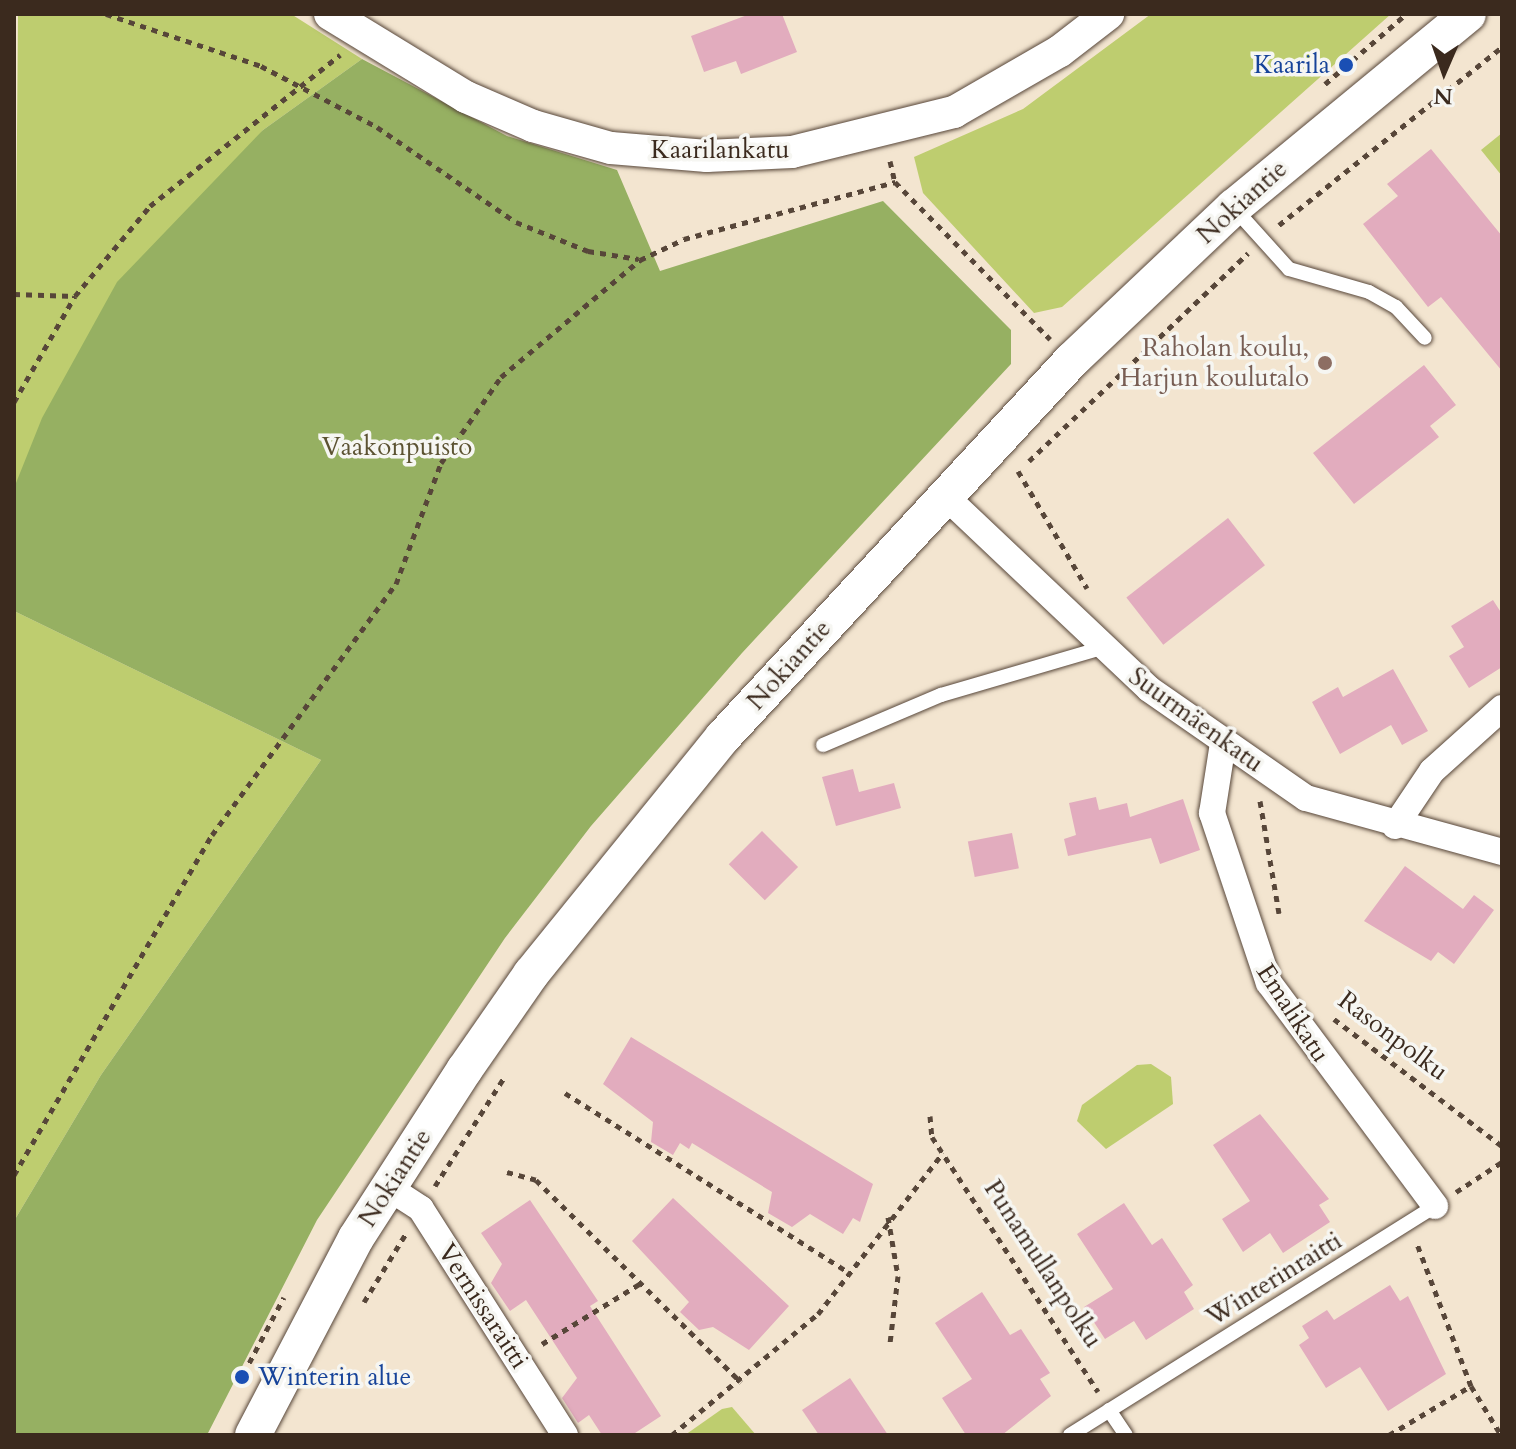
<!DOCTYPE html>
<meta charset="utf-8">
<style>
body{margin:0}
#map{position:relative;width:1516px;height:1449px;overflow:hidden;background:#f3e5d0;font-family:Cardo,serif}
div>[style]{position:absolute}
.green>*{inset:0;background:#becd6f}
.forest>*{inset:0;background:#96b062}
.building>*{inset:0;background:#e2acbe;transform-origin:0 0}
.path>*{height:5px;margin-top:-2.5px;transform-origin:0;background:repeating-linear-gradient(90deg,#574639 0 6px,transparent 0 12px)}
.roads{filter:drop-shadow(0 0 2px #574639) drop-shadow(0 0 2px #574639)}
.service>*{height:14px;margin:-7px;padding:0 7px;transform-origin:7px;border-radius:7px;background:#fff}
.minor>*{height:26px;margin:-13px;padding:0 13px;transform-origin:13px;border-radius:13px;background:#fff}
.tertiary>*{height:32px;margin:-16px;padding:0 16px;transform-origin:16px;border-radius:16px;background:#fff}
.secondary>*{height:36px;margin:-18px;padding:0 18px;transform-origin:18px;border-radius:18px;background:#fff}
.dots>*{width:22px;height:22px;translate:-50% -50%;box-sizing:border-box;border:4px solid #f6f6f2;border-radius:50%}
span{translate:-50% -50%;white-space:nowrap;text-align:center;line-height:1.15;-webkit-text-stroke:7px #f6f6f2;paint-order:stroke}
.transit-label{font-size:26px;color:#164399}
.right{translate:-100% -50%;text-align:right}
.left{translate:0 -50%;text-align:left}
.street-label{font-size:26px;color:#3b2a1e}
.education-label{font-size:26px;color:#785e54}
.park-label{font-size:26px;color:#5c5332}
.frame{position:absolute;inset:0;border:16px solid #3b2a1e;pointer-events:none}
.north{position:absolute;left:1404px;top:32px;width:80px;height:80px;-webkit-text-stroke:6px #f6f6f2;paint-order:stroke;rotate:182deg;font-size:22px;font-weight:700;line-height:32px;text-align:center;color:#3b2a1e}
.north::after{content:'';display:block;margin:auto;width:28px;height:36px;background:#3b2a1e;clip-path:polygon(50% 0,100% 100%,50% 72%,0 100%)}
</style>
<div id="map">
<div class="green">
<i style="clip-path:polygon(18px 14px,291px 14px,362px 59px,263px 130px,14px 488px)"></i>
<i style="clip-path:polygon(1151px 14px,1391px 14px,1062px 307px,1034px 313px,923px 193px,914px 157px,1023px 109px)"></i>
<i style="clip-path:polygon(1502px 133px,1502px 176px,1481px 150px)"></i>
<i style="clip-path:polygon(14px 611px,321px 760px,101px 1075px,14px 1221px)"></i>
<i style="clip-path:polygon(1151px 1064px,1171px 1077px,1173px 1104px,1106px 1149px,1077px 1121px,1082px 1105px,1137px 1065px)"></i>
<i style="clip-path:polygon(732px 1407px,756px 1435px,685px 1435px,722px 1409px)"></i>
</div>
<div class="forest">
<i style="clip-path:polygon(362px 59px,507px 136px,617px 170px,660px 271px,883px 201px,1011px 330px,1011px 364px,742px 653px,591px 826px,505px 938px,317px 1220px,207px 1435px,14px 1435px,14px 1221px,101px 1075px,321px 760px,14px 611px,14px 488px,42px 418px,117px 282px,263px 130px)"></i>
</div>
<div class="building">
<i style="clip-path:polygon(750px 14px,782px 14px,797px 52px,741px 74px,736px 61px,704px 72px,691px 36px)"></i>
<i style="clip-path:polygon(1431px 149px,1502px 236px,1502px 371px,1441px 297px,1428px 307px,1363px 224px,1398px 196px,1387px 184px)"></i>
<i style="clip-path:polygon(1424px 365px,1456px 405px,1430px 426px,1439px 437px,1354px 504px,1313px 453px)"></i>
<i style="left:1228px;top:518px;width:60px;height:129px;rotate:52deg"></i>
<i style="clip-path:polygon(1493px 600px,1502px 614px,1502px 667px,1469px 688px,1449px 656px,1464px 647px,1451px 626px)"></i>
<i style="clip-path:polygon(1393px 669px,1428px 731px,1402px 745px,1391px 725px,1340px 754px,1312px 702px,1338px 687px,1343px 697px)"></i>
<i style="clip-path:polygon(853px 769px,859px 792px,894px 783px,901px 808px,836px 826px,822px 777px)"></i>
<i style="clip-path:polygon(1096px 797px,1099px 810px,1127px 803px,1130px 817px,1183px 799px,1200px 850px,1160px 864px,1151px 838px,1068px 856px,1064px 839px,1076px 835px,1069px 803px)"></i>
<i style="left:762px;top:831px;width:51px;height:47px;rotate:45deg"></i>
<i style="left:1012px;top:833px;width:36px;height:45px;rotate:79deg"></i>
<i style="clip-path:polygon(1405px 866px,1463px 909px,1474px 895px,1494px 910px,1454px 964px,1438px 952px,1431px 961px,1364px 921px)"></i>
<i style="clip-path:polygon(631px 1037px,873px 1184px,860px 1222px,853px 1218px,843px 1234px,810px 1214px,792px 1227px,768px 1213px,772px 1192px,692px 1143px,689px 1149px,680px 1143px,673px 1155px,651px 1142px,653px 1122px,603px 1084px)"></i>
<i style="clip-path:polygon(1260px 1114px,1329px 1199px,1319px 1205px,1330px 1222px,1283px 1253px,1270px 1233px,1243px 1252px,1222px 1219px,1250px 1201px,1213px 1145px)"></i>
<i style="clip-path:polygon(673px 1198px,789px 1306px,749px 1350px,713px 1327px,699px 1330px,680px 1312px,689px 1302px,632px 1241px)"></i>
<i style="clip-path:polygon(530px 1200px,598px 1301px,590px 1306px,661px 1416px,632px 1435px,602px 1435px,589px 1415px,578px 1423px,562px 1398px,577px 1378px,526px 1300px,510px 1311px,491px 1283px,502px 1264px,481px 1233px)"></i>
<i style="clip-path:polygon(1124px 1203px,1152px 1245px,1162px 1238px,1193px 1285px,1184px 1292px,1194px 1309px,1146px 1340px,1134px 1321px,1105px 1339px,1084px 1307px,1113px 1289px,1077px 1234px)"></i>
<i style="clip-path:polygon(1390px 1285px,1400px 1301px,1408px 1296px,1446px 1374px,1388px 1411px,1360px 1367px,1326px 1388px,1299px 1345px,1309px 1338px,1302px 1326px,1327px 1310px,1334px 1320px)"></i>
<i style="clip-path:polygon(982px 1292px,1010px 1335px,1021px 1329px,1050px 1373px,1040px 1379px,1051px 1396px,1002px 1435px,966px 1435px,942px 1398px,972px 1379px,935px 1323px)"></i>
<i style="clip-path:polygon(850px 1378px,888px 1435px,819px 1435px,802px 1410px)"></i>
</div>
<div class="path">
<i style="left:106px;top:14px;width:163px;rotate:18.5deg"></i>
<i style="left:261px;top:66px;width:131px;rotate:27.7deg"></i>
<i style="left:377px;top:127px;width:168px;rotate:34.4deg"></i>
<i style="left:516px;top:222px;width:78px;rotate:21.9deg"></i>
<i style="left:588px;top:251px;width:51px;rotate:9.1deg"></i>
<i style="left:1325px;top:84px;width:107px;rotate:-40.8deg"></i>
<i style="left:890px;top:161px;width:22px;rotate:77deg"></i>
<i style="left:895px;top:182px;width:221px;rotate:45.4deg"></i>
<i style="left:1279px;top:225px;width:285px;rotate:-38.6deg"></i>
<i style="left:14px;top:294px;width:61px;rotate:1.9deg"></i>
<i style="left:14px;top:402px;width:122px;rotate:-60.1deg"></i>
<i style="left:75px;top:296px;width:117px;rotate:-50.2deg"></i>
<i style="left:150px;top:206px;width:243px;rotate:-38.5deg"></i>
<i style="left:1029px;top:461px;width:302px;rotate:-43.5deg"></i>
<i style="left:1018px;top:471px;width:136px;rotate:59.5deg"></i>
<i style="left:1260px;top:801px;width:114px;rotate:80.4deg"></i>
<i style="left:1334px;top:1019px;width:211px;rotate:37.1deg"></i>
<i style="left:565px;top:1093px;width:335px;rotate:32.3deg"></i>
<i style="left:930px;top:1116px;width:21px;rotate:85deg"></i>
<i style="left:932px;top:1137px;width:304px;rotate:56.9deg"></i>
<i style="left:507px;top:1172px;width:30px;rotate:15deg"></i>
<i style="left:536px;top:1180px;width:288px;rotate:44.6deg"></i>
<i style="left:14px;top:1175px;width:393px;rotate:-59.8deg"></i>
<i style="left:212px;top:835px;width:311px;rotate:-53.8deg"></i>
<i style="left:396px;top:584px;width:129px;rotate:-69.6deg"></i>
<i style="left:441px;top:463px;width:105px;rotate:-55.1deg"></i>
<i style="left:501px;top:377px;width:182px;rotate:-40.1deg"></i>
<i style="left:640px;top:260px;width:49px;rotate:-25.5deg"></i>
<i style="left:684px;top:239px;width:219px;rotate:-15.1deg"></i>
<i style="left:435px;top:1186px;width:130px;rotate:-57.5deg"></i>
<i style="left:1456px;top:1192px;width:55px;rotate:-33.1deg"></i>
<i style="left:888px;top:1217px;width:60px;rotate:80.4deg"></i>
<i style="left:898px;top:1276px;width:67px;rotate:96.8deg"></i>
<i style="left:364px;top:1302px;width:79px;rotate:-58.5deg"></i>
<i style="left:542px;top:1344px;width:116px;rotate:-31.6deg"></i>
<i style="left:238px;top:1384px;width:98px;rotate:-62.1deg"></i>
<i style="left:1471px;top:1386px;width:57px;rotate:58.5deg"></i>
<i style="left:672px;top:1435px;width:190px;rotate:-39.7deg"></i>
<i style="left:818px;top:1314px;width:204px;rotate:-52.2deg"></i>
<i style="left:1389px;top:1435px;width:96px;rotate:-30.9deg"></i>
<i style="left:1471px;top:1386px;width:152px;rotate:-110.8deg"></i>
</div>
<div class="roads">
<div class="service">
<i style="left:1234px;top:208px;width:82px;rotate:48deg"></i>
<i style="left:1289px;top:269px;width:83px;rotate:16deg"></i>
<i style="left:1369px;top:292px;width:31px;rotate:29deg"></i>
<i style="left:1396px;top:307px;width:42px;rotate:46.9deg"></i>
<i style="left:823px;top:745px;width:128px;rotate:-23deg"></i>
<i style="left:941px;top:695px;width:168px;rotate:-16.3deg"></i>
<i style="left:1109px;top:1410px;width:30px;rotate:56deg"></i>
<i style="left:1070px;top:1435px;width:431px;rotate:-32.1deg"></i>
</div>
<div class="minor">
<i style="left:944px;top:495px;width:282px;rotate:43.4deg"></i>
<i style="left:1149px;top:689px;width:191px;rotate:34.8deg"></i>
<i style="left:1306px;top:798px;width:203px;rotate:15.4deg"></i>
<i style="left:1223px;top:743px;width:71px;rotate:98.9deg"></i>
<i style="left:1212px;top:813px;width:179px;rotate:71.5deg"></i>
<i style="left:1269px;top:983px;width:278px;rotate:53.3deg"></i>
<i style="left:1395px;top:826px;width:66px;rotate:-56.1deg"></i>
<i style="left:1432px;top:771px;width:94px;rotate:-42deg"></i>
<i style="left:389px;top:1188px;width:38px;rotate:33deg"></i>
<i style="left:421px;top:1209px;width:268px;rotate:57.5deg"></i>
</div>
<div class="tertiary">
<i style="left:330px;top:14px;width:159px;rotate:31.4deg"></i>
<i style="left:466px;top:97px;width:73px;rotate:23.4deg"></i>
<i style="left:533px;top:126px;width:81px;rotate:15.8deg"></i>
<i style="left:611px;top:148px;width:96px;rotate:4.8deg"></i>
<i style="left:707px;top:156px;width:85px;rotate:-2.7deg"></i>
<i style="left:792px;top:152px;width:167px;rotate:-13.9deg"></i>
<i style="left:954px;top:112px;width:122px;rotate:-29.9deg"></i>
<i style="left:1060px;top:51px;width:61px;rotate:-37.6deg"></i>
</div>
<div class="secondary">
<i style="left:253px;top:1435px;width:222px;rotate:-62.4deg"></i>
<i style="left:356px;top:1238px;width:201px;rotate:-57.2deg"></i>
<i style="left:465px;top:1069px;width:116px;rotate:-55.2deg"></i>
<i style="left:531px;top:974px;width:305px;rotate:-51deg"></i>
<i style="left:723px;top:737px;width:514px;rotate:-47.21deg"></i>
<i style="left:1072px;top:360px;width:223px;rotate:-43.4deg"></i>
<i style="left:1234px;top:207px;width:303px;rotate:-39.5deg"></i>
</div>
</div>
<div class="dots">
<i style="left:1346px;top:65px;background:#1a4fb4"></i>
<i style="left:1325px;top:363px;background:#8d6e63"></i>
<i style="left:242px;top:1377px;background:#1a4fb4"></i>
</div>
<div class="transit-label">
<span class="right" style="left:1330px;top:65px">Kaarila</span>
<span class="left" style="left:258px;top:1377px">Winterin alue</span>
</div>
<div class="street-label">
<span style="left:720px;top:150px">Kaarilankatu</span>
<span style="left:1242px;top:202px;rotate:-42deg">Nokiantie</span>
<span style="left:789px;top:665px;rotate:-48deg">Nokiantie</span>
<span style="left:1196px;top:720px;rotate:36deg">Suurmäenkatu</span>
<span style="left:1293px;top:1013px;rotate:57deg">Emalikatu</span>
<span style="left:1393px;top:1036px;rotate:37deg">Rasonpolku</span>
<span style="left:395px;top:1178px;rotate:-57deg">Nokiantie</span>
<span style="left:1043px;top:1264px;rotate:57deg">Punamullanpolku</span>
<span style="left:1274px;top:1279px;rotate:-32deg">Winterinraitti</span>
<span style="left:483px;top:1306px;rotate:57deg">Vernissaraitti</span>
</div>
<div class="education-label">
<span class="right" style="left:1309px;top:363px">Raholan koulu,<br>Harjun koulutalo</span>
</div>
<div class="park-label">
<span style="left:397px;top:447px">Vaakonpuisto</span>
</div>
<div class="frame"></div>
<div class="north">N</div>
</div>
